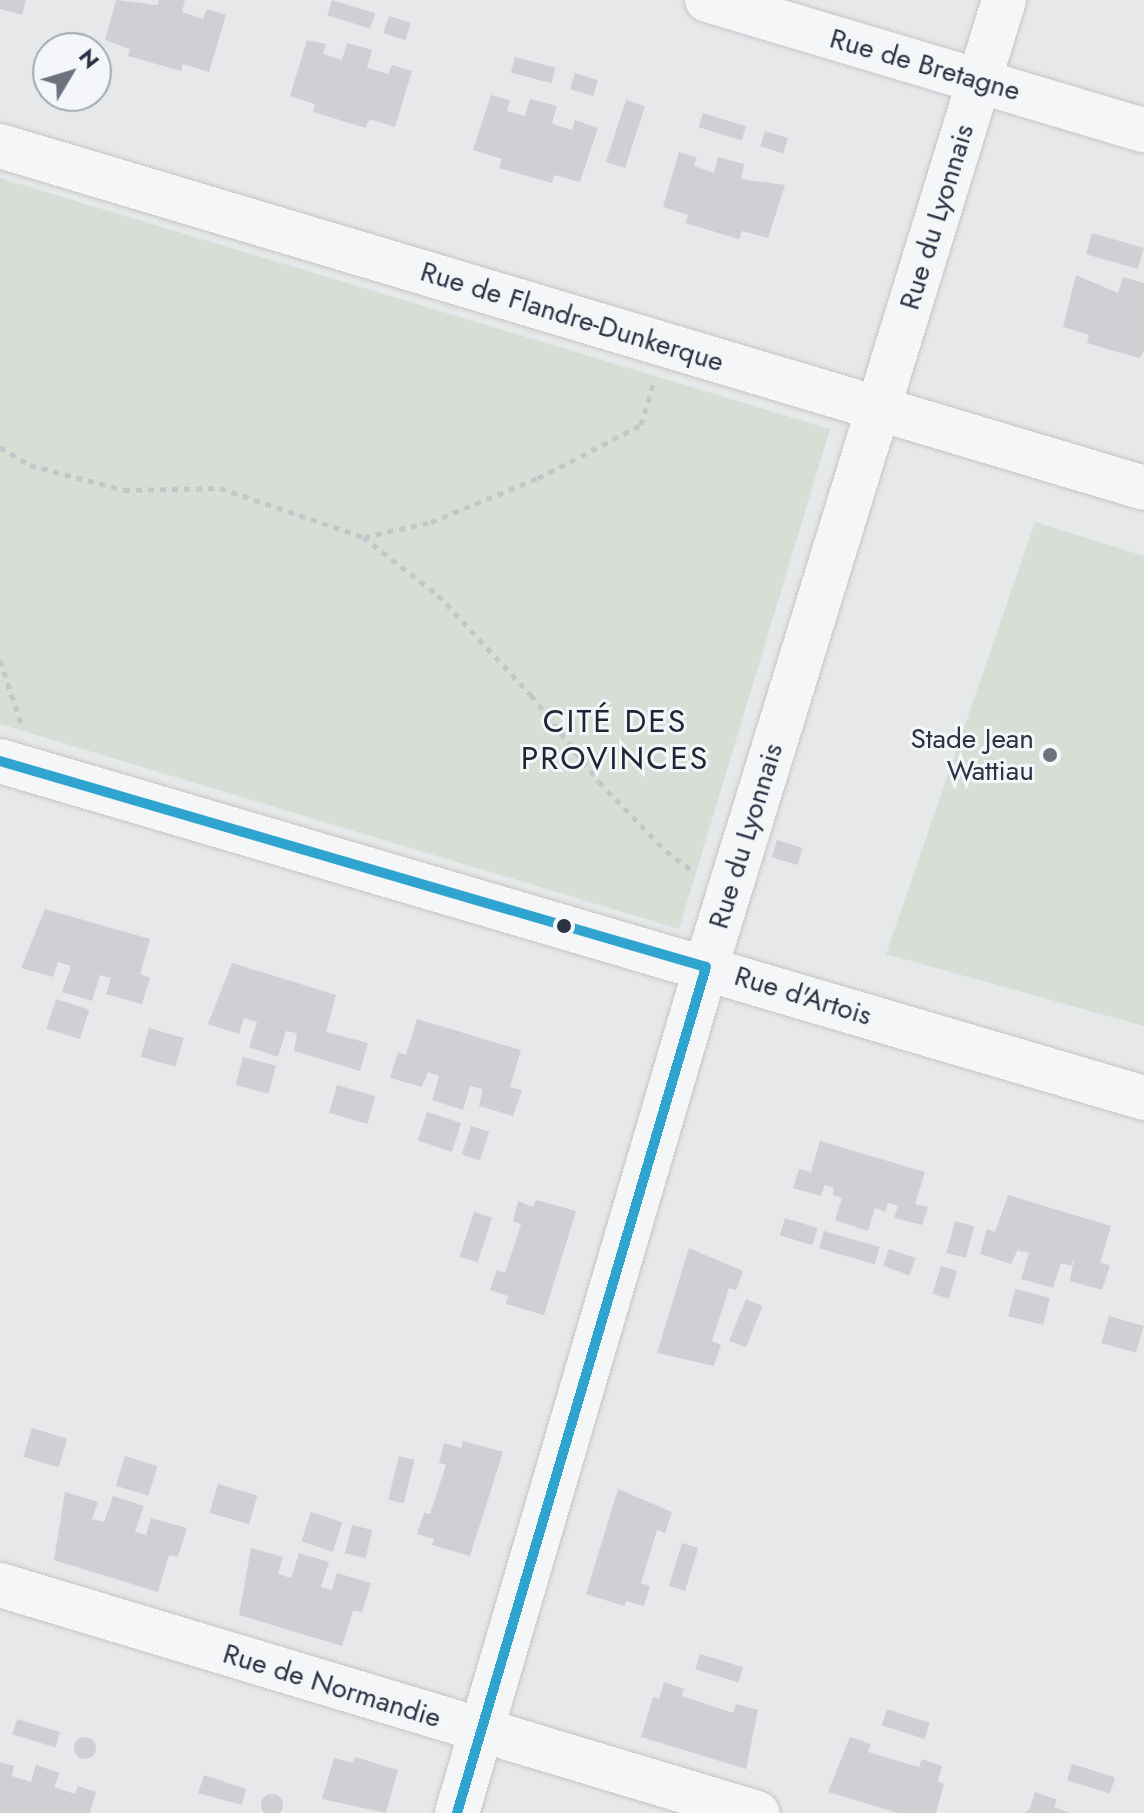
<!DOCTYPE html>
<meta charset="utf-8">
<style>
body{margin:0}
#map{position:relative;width:1144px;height:1813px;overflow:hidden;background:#e6e8ea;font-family:Jost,sans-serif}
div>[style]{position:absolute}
.green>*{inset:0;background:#d6ded6}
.building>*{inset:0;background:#ced0d3;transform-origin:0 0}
.round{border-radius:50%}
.path>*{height:5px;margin-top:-2.5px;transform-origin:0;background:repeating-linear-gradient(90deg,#c5c6ca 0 6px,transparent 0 12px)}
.roads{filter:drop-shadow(0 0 2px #c4c6c8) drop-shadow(0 0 2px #c4c6c8)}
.minor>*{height:44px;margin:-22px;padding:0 22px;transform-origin:22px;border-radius:22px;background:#f5f6f7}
.bus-1>*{height:10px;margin:-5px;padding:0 5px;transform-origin:5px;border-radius:5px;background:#2fa4d0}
.dots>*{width:22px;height:22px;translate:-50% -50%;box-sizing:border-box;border:4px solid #f4f6f9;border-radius:50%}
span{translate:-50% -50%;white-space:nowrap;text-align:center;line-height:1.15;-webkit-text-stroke:6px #f4f6f9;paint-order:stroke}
.street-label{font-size:28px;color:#2b3445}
.poi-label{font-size:28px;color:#2b3445}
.right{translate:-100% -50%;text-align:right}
.quarter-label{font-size:32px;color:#1d2536;letter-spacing:2px}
.north{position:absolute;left:32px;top:32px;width:80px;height:80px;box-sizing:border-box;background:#f4f6f9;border:2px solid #a4a8b1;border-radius:50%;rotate:52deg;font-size:22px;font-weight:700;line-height:32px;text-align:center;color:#2b3445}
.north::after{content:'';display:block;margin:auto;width:28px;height:36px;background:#6c737f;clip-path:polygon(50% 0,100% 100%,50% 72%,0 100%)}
</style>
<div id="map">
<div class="green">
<i style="clip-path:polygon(0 178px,830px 429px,679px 929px,0 724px)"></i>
<i style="clip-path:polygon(1035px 522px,1144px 556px,1144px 1026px,886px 954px)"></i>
</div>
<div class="building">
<i style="clip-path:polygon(0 0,26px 0,22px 15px,0 9px)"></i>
<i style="clip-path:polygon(116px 0,157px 5px,159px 0,185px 0,182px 12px,203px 19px,207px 9px,226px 15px,209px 72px,183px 64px,181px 71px,128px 56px,130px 49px,105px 40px)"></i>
<i style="left:332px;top:0;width:45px;height:16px;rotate:17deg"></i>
<i style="left:389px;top:16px;width:23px;height:18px;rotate:18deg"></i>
<i style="clip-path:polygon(307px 40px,326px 44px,323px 54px,342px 60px,347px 43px,372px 50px,367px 68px,388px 74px,392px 65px,412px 71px,395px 127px,369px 119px,366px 128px,313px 112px,315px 104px,290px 96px)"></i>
<i style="left:515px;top:57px;width:42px;height:16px;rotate:15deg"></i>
<i style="left:575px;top:73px;width:24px;height:17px;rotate:17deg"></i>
<i style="clip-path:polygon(491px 95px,510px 100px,507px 111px,525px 116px,530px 99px,557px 106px,552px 123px,558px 126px,572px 130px,575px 120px,598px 128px,580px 182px,554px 175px,552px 183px,499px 168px,502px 159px,473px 150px)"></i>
<i style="left:626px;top:100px;width:20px;height:65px;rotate:18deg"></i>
<i style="left:703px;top:113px;width:45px;height:15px;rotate:17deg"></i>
<i style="left:765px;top:131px;width:24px;height:16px;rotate:17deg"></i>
<i style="clip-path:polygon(679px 152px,697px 158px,694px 166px,714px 173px,718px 157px,744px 164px,741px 179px,785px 185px,768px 238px,742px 231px,739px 239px,685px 223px,688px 215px,663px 207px)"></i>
<i style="left:1092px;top:233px;width:54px;height:22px;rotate:16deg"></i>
<i style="clip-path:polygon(1076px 275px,1118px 293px,1123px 277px,1144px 283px,1144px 351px,1139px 358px,1087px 343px,1089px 335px,1063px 327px)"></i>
<i style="left:777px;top:840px;width:27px;height:18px;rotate:17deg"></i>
<i style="clip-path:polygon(45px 909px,150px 939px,140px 974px,150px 978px,142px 1004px,106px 994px,111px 978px,100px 975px,92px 1001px,62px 992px,71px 966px,58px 962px,53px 977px,21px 968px)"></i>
<i style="clip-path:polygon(232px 963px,336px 995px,326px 1032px,368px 1043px,360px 1071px,294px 1051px,297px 1033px,286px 1031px,278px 1057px,249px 1047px,257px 1022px,244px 1018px,239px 1034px,208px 1024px)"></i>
<i style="left:56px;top:999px;width:35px;height:31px;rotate:18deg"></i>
<i style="clip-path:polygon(417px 1019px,521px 1050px,510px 1087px,522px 1090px,513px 1116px,479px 1106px,484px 1082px,482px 1089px,470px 1086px,463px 1110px,432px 1100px,439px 1076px,428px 1072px,431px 1064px,422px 1087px,390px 1078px,398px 1052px,406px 1055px)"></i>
<i style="left:149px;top:1028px;width:36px;height:30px;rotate:16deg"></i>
<i style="left:243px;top:1057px;width:34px;height:29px;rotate:15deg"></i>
<i style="left:337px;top:1085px;width:40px;height:29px;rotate:16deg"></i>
<i style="left:427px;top:1112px;width:36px;height:30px;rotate:18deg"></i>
<i style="left:471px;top:1126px;width:19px;height:30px;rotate:18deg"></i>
<i style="clip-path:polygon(820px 1141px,925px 1172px,915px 1204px,928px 1207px,922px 1225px,894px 1218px,898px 1206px,888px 1203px,885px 1212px,875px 1208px,868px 1231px,835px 1220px,842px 1198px,833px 1195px,834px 1188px,825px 1185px,821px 1196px,793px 1188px,799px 1169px,811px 1172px)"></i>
<i style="clip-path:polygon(1008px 1195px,1111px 1226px,1100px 1263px,1110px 1265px,1102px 1290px,1070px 1281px,1074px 1257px,1071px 1266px,1061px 1263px,1053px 1288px,1021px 1279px,1029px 1253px,1018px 1251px,1021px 1243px,1011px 1264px,980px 1254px,987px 1229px,995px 1232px)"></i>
<i style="clip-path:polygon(536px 1200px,576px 1211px,544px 1315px,506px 1304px,508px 1296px,490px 1290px,497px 1270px,505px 1273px,513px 1249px,521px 1224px,513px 1221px,518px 1201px,533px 1207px)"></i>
<i style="left:474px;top:1212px;width:19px;height:47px;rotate:18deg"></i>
<i style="left:785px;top:1218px;width:34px;height:18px;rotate:17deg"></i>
<i style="left:955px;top:1221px;width:20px;height:33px;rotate:15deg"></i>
<i style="left:824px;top:1231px;width:58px;height:18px;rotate:16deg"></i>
<i style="clip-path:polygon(689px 1248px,743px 1271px,736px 1290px,729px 1288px,712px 1341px,721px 1345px,714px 1366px,657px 1353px)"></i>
<i style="left:889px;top:1249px;width:28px;height:18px;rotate:19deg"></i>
<i style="left:941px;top:1266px;width:17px;height:29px;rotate:17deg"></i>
<i style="left:1015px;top:1289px;width:36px;height:28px;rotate:14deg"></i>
<i style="left:746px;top:1299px;width:18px;height:45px;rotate:22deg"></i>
<i style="left:1109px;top:1316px;width:36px;height:28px;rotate:16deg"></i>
<i style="left:32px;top:1428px;width:37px;height:30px;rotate:17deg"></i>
<i style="clip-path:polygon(463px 1441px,503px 1452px,470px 1556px,432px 1545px,434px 1539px,417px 1534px,424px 1513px,430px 1514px,446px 1465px,439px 1463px,444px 1443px,461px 1448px)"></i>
<i style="left:125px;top:1456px;width:34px;height:31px;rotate:17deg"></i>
<i style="left:399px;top:1456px;width:16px;height:45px;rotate:14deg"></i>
<i style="left:218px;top:1484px;width:41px;height:30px;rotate:16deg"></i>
<i style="clip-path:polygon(618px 1489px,672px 1512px,665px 1533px,657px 1530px,641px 1583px,650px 1586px,644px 1606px,626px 1601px,624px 1606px,586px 1594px)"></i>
<i style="clip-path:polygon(65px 1492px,98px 1502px,92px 1519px,104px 1522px,113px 1496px,144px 1506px,135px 1532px,146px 1535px,151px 1518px,187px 1528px,178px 1557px,169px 1555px,158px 1592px,54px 1560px)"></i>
<i style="left:311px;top:1512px;width:33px;height:31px;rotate:18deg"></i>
<i style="left:352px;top:1525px;width:21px;height:29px;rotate:14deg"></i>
<i style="left:682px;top:1543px;width:17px;height:45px;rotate:17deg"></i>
<i style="clip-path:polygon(251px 1548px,283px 1557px,278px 1574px,291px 1578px,299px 1553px,329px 1562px,321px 1587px,332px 1590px,337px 1573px,371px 1583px,362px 1612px,353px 1611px,342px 1646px,239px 1615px)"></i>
<i style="left:700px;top:1654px;width:45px;height:16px;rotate:17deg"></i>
<i style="clip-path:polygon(664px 1682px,684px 1689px,682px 1696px,733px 1713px,736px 1704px,758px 1710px,746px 1769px,641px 1737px,653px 1697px,659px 1699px)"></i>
<i style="left:887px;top:1709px;width:45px;height:17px;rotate:18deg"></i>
<i style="left:17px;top:1719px;width:45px;height:16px;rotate:17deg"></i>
<i class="round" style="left:74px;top:1737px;width:22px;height:22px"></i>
<i style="clip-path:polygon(850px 1737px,871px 1744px,868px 1752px,919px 1767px,922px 1759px,942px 1766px,938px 1781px,944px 1784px,936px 1813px,898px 1813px,828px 1792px)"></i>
<i style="clip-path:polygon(355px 1757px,398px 1770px,386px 1813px,322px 1799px,334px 1758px,353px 1763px)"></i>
<i style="clip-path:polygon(0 1762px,14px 1766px,12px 1776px,31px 1782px,36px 1765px,60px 1773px,54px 1787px,75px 1794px,78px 1786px,96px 1792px,90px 1813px,0 1813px)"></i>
<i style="left:1072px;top:1764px;width:45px;height:17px;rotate:17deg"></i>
<i style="clip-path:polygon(204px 1775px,246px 1789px,242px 1805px,198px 1793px)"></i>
<i style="clip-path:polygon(1035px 1792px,1057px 1800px,1054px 1807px,1070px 1813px,1023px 1813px,1029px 1810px)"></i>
<i class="round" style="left:261px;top:1794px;width:22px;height:22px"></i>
</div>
<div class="path">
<i style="left:0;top:447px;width:35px;rotate:31deg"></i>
<i style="left:30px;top:465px;width:97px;rotate:14.9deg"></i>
<i style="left:124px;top:490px;width:96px;rotate:-1.2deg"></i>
<i style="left:220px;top:488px;width:151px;rotate:18.9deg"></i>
<i style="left:363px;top:537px;width:95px;rotate:37.7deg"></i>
<i style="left:438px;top:595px;width:137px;rotate:47.1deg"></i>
<i style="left:531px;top:695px;width:110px;rotate:52deg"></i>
<i style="left:599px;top:782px;width:96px;rotate:45.8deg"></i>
<i style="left:666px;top:851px;width:31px;rotate:37deg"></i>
<i style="left:364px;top:537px;width:69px;rotate:-12.6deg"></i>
<i style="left:431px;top:522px;width:116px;rotate:-22.4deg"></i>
<i style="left:538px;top:478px;width:116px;rotate:-27.2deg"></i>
<i style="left:641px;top:425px;width:43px;rotate:-73.7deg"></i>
<i style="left:0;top:660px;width:66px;rotate:71.6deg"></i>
</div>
<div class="roads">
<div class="minor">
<i style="left:707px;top:0;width:456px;rotate:16.6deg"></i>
<i style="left:0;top:146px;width:1194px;rotate:16.64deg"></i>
<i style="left:0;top:761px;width:1193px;rotate:16.41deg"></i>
<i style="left:0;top:1585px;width:791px;rotate:16.76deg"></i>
<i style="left:457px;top:1813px;width:882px;rotate:-73.6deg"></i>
<i style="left:706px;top:967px;width:1012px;rotate:-72.87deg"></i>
</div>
</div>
<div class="bus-1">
<i style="left:0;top:761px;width:735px;rotate:16.27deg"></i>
<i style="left:457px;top:1813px;width:882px;rotate:-73.6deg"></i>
</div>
<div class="dots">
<i style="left:1050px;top:755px;background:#6c737f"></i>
<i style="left:564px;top:926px;background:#2b3445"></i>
</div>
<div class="street-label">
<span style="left:925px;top:65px;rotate:16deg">Rue de Bretagne</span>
<span style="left:937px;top:217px;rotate:-73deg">Rue du Lyonnais</span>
<span style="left:572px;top:317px;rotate:17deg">Rue de Flandre-Dunkerque</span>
<span style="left:746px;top:836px;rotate:-73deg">Rue du Lyonnais</span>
<span style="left:803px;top:996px;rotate:17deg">Rue d'Artois</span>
<span style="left:332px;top:1686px;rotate:17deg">Rue de Normandie</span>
</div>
<div class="poi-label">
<span class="right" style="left:1034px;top:755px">Stade Jean<br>Wattiau</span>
</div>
<div class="quarter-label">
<span style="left:615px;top:740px">CITÉ DES<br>PROVINCES</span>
</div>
<div class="north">N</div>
</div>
